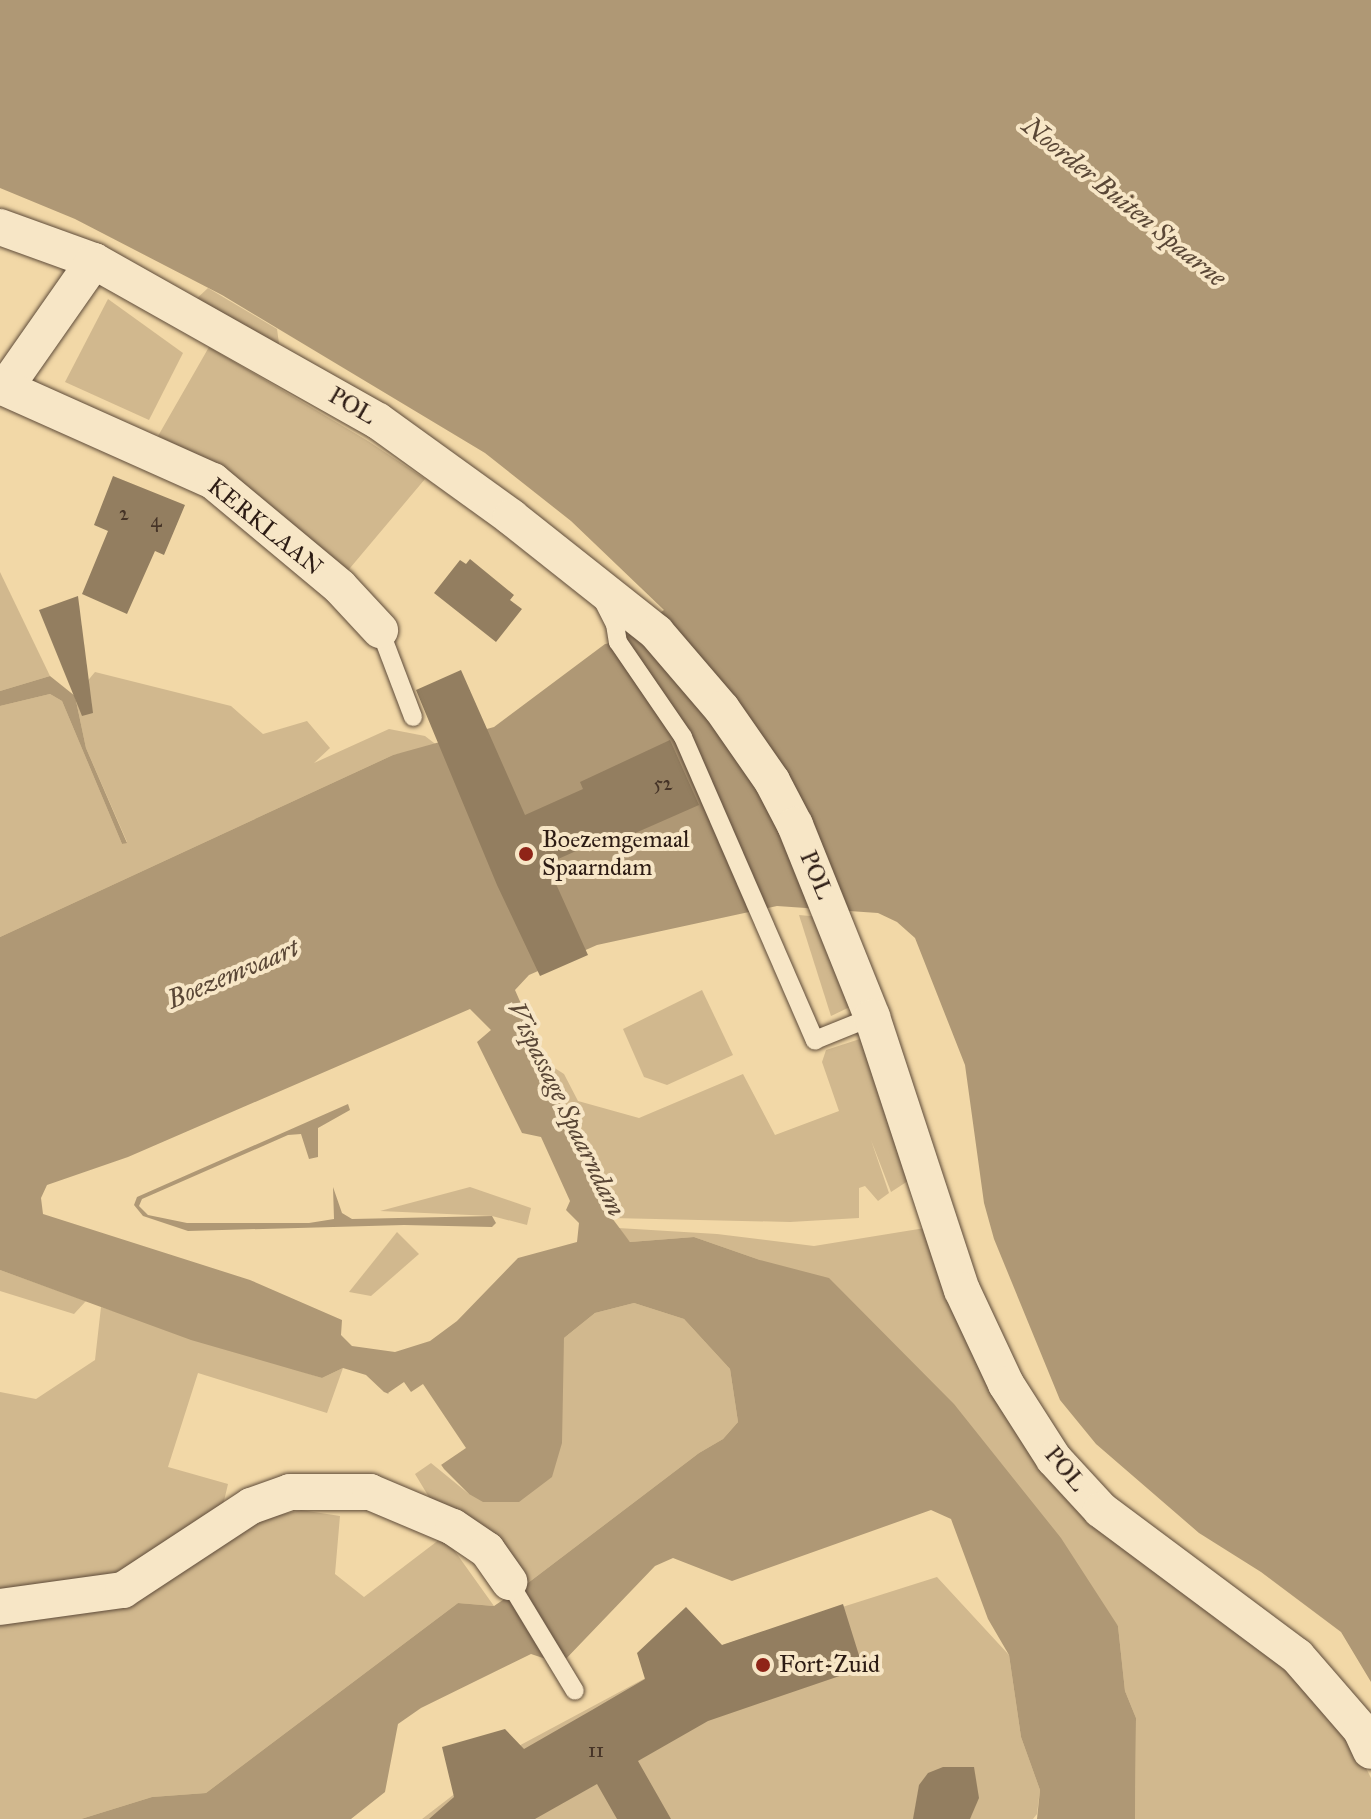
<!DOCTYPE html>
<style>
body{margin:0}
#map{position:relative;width:1371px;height:1819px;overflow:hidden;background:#f2d8a7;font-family:"IM FELL Great Primer",serif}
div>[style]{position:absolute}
.green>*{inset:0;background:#d1b88e}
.water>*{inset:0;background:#af9875}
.pier>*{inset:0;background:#f2d8a7}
.building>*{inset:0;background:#937e60}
.roads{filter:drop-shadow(0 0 2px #5e4b39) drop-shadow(0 0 2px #5e4b39)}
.service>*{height:18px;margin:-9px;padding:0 9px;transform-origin:9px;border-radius:9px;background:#f7e6c6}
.minor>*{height:36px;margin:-18px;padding:0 18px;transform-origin:18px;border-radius:18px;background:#f7e6c6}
.dots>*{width:22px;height:22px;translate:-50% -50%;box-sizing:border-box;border:4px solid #f7e6c6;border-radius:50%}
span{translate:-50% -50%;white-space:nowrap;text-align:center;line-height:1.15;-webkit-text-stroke:8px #f7e6c6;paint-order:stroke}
.number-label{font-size:20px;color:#463427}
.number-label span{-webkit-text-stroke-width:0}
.street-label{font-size:24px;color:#2d1c14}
.poi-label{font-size:24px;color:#2d1c14}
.left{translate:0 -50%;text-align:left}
.water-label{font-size:26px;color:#5a4736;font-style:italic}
</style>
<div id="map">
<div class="green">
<i style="clip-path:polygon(208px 288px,277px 329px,280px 351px,192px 303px)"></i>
<i style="clip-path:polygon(108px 299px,183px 353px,149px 420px,65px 382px)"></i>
<i style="clip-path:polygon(209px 347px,368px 441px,425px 479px,345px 574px,227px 469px,158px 436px)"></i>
<i style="clip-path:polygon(0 572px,50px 676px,0 691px)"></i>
<i style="clip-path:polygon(95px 672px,231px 706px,263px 734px,307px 721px,330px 748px,314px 763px,389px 729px,425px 736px,438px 746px,393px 755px,0 937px,0 706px,50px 694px,62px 701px,122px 844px,127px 842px,86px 748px,75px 696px)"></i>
<i style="clip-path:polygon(799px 915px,821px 917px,854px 1005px,831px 1016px)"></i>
<i style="clip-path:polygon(702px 990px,733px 1055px,667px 1085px,644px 1077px,623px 1029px)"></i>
<i style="clip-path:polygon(863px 1038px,911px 1179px,891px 1192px,871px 1140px,889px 1193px,878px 1201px,865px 1186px,859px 1188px,859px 1218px,790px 1222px,612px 1218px,550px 1082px,537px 1064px,547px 1063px,564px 1074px,578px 1101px,639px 1118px,743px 1074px,775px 1135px,839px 1111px,822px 1062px,826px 1050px)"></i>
<i style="clip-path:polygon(470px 1187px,531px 1208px,527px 1225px,492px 1216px,380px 1211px)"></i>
<i style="clip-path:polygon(618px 1228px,717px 1234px,814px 1246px,925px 1228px,984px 1372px,1311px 1694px,1355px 1746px,1371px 1778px,1371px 1819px,1135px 1819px,1136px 1718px,1125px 1691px,1118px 1626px,760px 1260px,694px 1237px,630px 1242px)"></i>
<i style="clip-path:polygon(397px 1232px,419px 1254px,371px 1296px,349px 1292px)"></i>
<i style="clip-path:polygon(0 1270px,86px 1301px,74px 1314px,0 1291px)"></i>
<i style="clip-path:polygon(634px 1303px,684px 1319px,730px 1369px,738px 1422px,723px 1439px,699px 1453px,524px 1586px,438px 1512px,415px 1474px,431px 1463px,469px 1494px,562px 1353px,564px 1338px,595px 1313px)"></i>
<i style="clip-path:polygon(101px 1307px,322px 1378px,343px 1368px,327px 1413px,198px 1373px,168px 1467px,228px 1484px,220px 1518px,124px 1575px,0 1594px,0 1392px,36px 1399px,95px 1360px)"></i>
<i style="clip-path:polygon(301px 1510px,340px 1516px,335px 1574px,364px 1597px,444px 1536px,494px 1606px,458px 1603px,206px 1793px,152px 1797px,81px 1819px,0 1819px,0 1620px,254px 1521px)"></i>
<i style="clip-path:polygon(937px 1577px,1009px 1655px,1021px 1737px,1040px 1790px,1037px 1814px,1033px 1819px,422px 1819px,513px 1749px,653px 1674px,716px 1647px)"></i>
</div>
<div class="water">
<i style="clip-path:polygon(evenodd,0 0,1371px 0,1371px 1682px,1341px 1632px,1261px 1572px,1199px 1533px,1096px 1444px,1060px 1400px,994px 1239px,984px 1203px,965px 1065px,915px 938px,897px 922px,878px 913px,777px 906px,597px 945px,529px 975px,515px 990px,547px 1063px,537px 1064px,538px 1070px,550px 1082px,612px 1218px,630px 1242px,694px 1237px,760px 1260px,829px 1278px,954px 1404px,1061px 1538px,1118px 1626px,1125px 1691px,1136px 1718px,1135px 1819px,1037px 1819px,1040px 1790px,1021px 1737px,1009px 1655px,988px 1619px,951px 1519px,931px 1510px,732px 1581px,673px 1558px,655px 1566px,561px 1664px,531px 1654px,421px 1708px,398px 1724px,385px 1792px,351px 1819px,81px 1819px,152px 1797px,206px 1793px,458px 1603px,494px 1606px,524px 1586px,699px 1453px,723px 1439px,738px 1422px,730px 1369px,684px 1319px,634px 1303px,595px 1313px,564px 1338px,562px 1443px,552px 1477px,519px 1502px,483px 1502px,469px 1494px,444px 1469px,394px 1396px,384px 1392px,366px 1375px,343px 1368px,322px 1378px,191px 1340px,0 1270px,0 937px,393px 755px,494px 727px,605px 644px,618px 642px,664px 610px,571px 521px,485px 453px,222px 295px,75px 219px,0 188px,0 0,470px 1009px,491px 1030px,477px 1042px,522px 1133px,541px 1137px,570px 1201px,566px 1210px,579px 1223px,577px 1242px,518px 1258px,457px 1321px,430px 1341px,395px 1352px,352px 1346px,341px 1335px,342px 1320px,250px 1280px,43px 1214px,41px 1198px,47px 1185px,128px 1157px,470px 1009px)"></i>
<i style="clip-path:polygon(50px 676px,75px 696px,86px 748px,127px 843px,122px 844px,62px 701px,50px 694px,0 706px,0 691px)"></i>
<i style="clip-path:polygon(348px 1104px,350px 1110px,318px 1128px,318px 1157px,309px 1159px,301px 1134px,288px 1135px,142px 1199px,139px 1206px,148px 1215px,187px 1223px,309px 1223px,334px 1219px,333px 1187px,342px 1213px,352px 1219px,492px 1216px,496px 1223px,492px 1227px,404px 1225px,188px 1231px,143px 1216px,134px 1205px,137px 1197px)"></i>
</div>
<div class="pier">
<i style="clip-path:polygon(404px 1382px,411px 1392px,423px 1384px,466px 1448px,438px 1467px,388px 1393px)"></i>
</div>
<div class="building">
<i style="clip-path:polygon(113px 476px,185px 505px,164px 555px,155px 551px,127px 614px,82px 594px,108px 531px,94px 525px)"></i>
<i style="clip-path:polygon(470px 559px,514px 595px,510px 600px,522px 609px,496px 642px,434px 593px,460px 560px,466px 564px)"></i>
<i style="clip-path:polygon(78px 596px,93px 713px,82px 716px,39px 610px)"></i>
<i style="clip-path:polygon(461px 670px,525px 815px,583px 789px,580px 782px,670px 740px,699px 805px,608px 845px,605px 838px,547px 864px,588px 955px,540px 976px,497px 885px,416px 690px)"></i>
<i style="clip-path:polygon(843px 1604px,863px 1668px,708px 1721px,638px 1761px,671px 1819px,617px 1819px,597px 1784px,535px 1819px,429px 1819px,454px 1797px,442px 1747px,505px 1729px,524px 1749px,592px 1710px,645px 1679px,637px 1653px,686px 1607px,722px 1645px)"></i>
<i style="clip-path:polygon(974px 1767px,979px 1798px,970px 1819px,913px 1819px,919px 1785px,928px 1773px,943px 1767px)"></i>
</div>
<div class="roads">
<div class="service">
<i style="left:602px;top:599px;width:28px;rotate:63deg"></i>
<i style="left:615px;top:624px;width:18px;rotate:81deg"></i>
<i style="left:618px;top:642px;width:115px;rotate:55.6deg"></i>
<i style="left:683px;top:737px;width:331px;rotate:66.5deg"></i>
<i style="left:815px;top:1040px;width:61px;rotate:-22deg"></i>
<i style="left:380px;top:630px;width:93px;rotate:69.2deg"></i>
<i style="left:509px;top:1582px;width:127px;rotate:58.8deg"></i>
</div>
<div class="minor">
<i style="left:0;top:227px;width:100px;rotate:19.9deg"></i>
<i style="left:94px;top:261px;width:326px;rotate:29.4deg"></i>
<i style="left:378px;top:421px;width:164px;rotate:35.8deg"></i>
<i style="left:511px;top:517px;width:185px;rotate:38.4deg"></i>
<i style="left:656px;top:632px;width:101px;rotate:49.4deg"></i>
<i style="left:722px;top:709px;width:88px;rotate:55.2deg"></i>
<i style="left:772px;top:781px;width:50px;rotate:62.4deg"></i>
<i style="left:795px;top:825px;width:207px;rotate:68.1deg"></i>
<i style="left:872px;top:1017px;width:287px;rotate:71.8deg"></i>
<i style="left:962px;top:1290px;width:104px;rotate:64.9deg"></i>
<i style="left:1006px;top:1384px;width:89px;rotate:57.4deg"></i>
<i style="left:1054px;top:1459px;width:69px;rotate:47.3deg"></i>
<i style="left:1101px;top:1510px;width:244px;rotate:36.7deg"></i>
<i style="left:1297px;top:1656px;width:98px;rotate:49.1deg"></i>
<i style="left:1361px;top:1730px;width:23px;rotate:65deg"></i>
<i style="left:94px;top:261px;width:155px;rotate:125deg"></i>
<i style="left:5px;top:388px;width:228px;rotate:24.1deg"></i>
<i style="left:213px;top:481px;width:165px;rotate:39.8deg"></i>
<i style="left:340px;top:587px;width:59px;rotate:47.1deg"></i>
<i style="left:0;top:1607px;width:124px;rotate:-7.9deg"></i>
<i style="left:123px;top:1590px;width:153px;rotate:-33.3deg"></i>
<i style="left:251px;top:1506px;width:41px;rotate:-19.7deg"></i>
<i style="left:290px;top:1492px;width:80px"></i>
<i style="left:370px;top:1492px;width:90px;rotate:22.9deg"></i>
<i style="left:453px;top:1527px;width:41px;rotate:34.1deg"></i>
<i style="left:487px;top:1550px;width:39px;rotate:55deg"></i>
</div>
</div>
<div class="dots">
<i style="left:526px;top:854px;background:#8f2418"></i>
<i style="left:763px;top:1665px;background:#8f2418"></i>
</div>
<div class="number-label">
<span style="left:124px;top:513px">2</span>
<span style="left:156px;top:520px">4</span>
<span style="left:663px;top:783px">52</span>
<span style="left:596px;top:1750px">11</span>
</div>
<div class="street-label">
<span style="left:352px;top:406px;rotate:30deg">POL</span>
<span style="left:265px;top:527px;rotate:39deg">KERKLAAN</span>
<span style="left:816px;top:875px;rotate:67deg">POL</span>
<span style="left:1065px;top:1469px;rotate:50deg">POL</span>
</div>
<div class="poi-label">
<span class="left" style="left:542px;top:854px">Boezemgemaal<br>Spaarndam</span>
<span class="left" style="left:779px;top:1665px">Fort-Zuid</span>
</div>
<div class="water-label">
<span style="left:1124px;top:202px;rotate:39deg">Noorder Buiten Spaarne</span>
<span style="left:233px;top:974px;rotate:-23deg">Boezemvaart</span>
<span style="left:566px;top:1109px;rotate:64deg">Vispassage Spaarndam</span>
</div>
</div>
